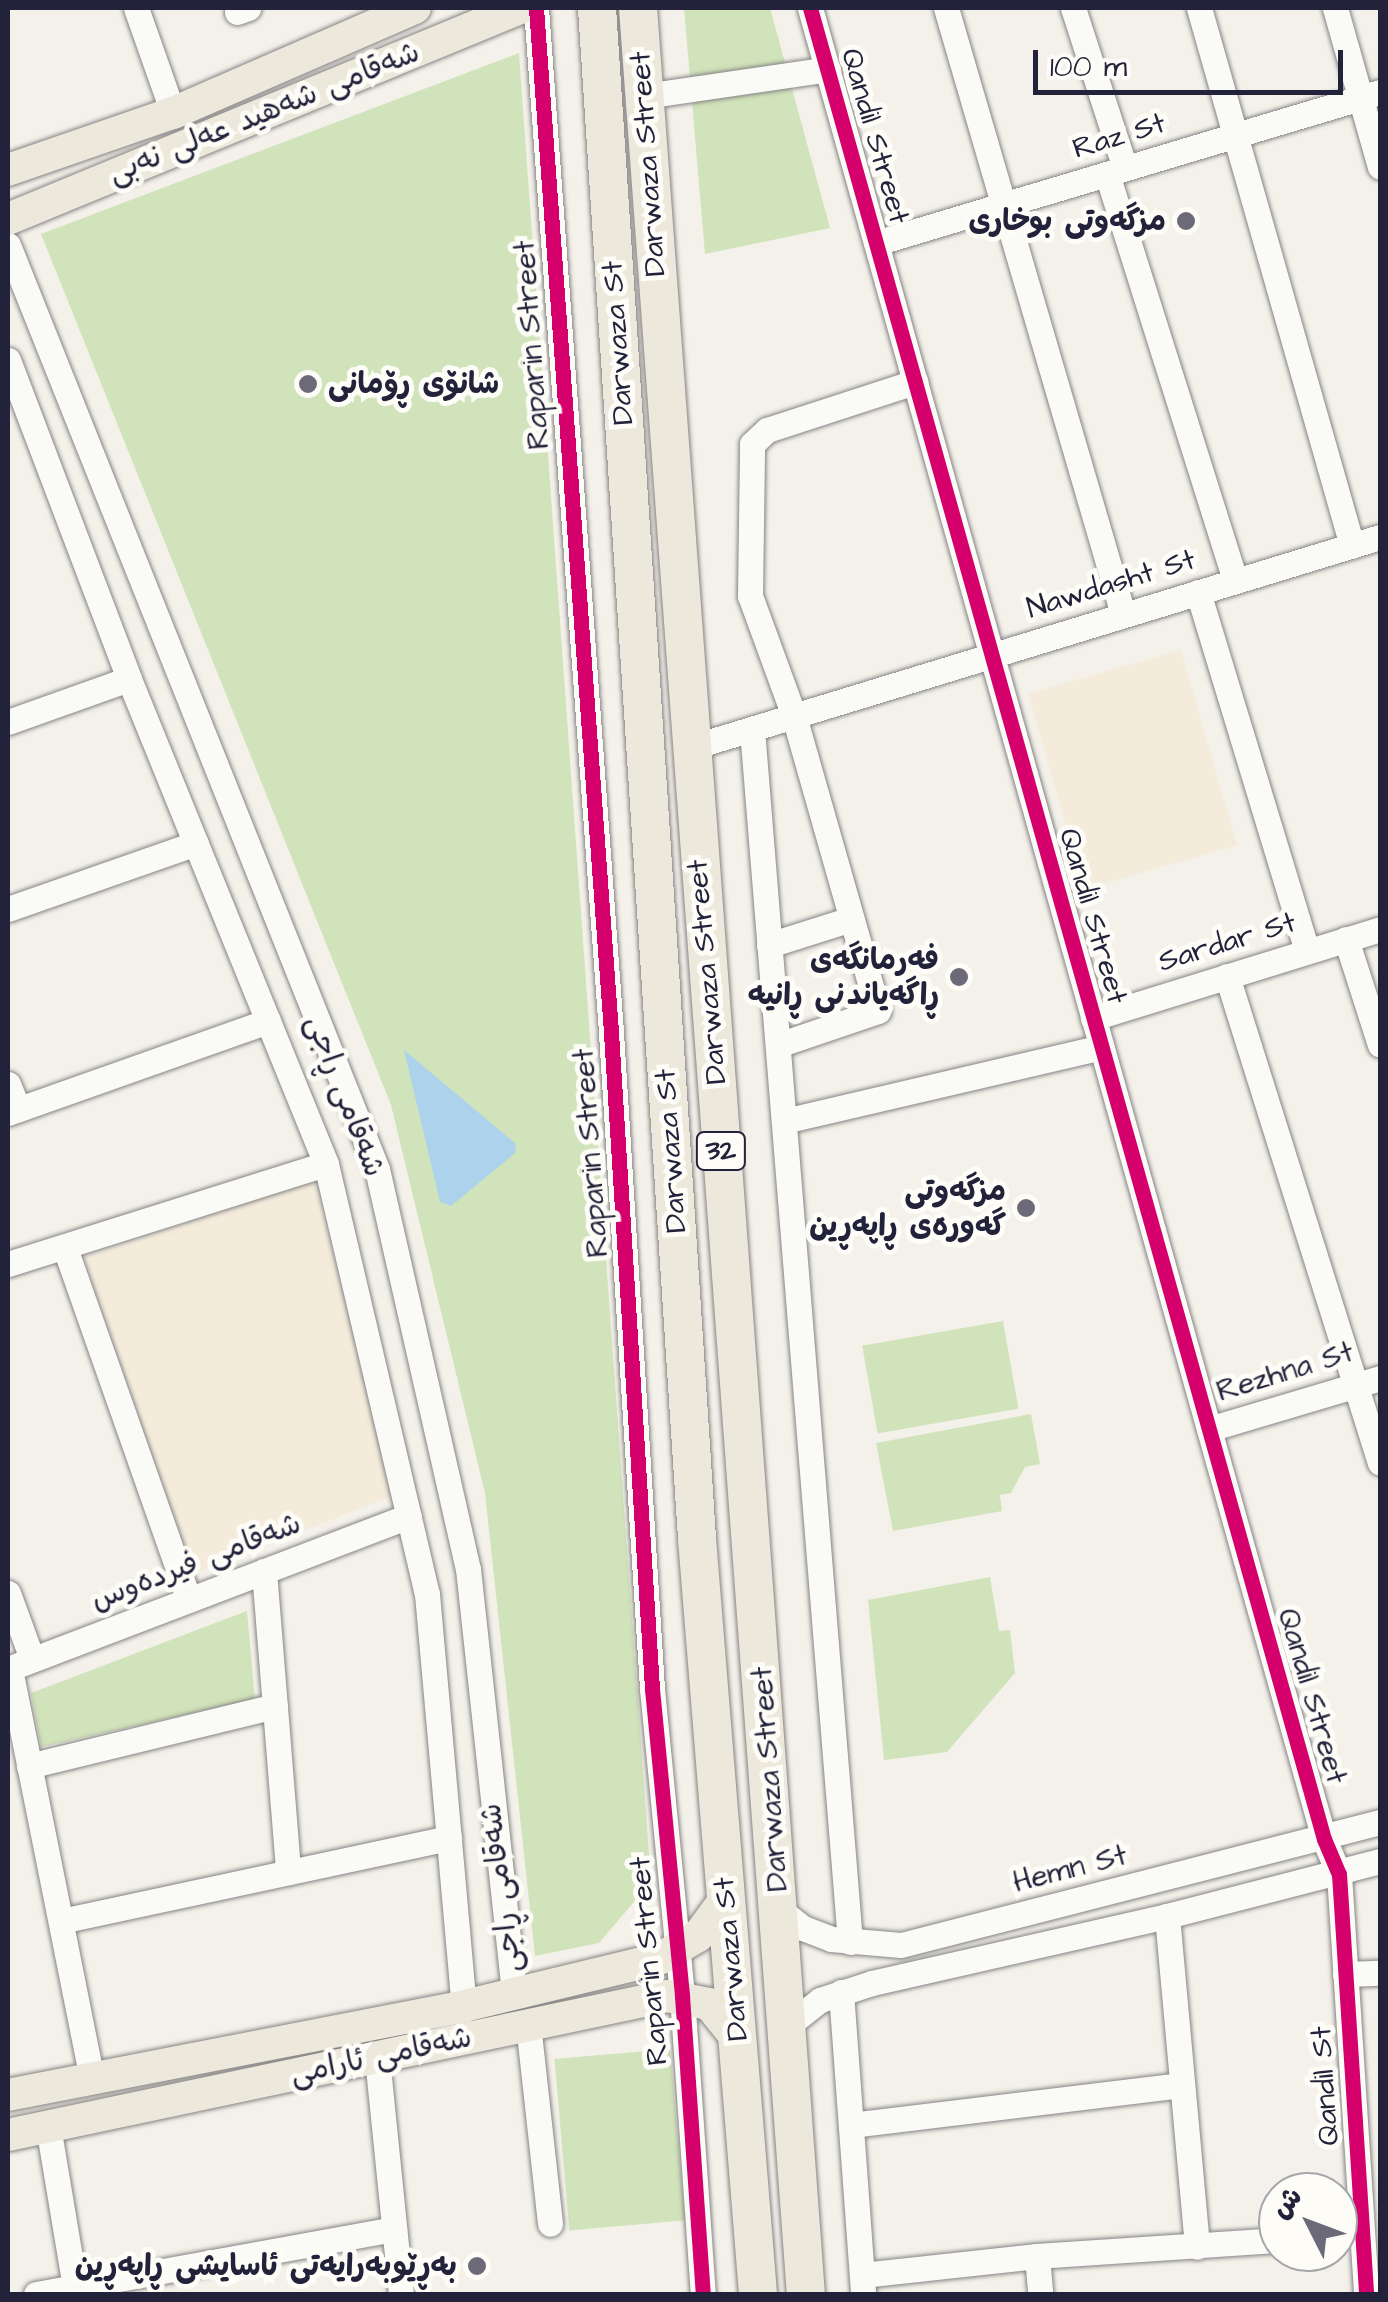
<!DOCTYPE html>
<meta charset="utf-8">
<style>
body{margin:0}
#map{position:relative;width:1388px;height:2302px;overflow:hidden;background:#f4f1ea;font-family:"Architects Daughter","Playpen Sans Arabic",sans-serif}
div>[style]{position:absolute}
.built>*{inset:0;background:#f4ebdb;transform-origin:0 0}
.green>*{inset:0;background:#d1e3ba;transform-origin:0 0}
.water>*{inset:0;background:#add2ec}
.roads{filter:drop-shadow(0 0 2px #858485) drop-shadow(0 0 2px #858485)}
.minor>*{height:25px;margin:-12.5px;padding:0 12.5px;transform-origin:12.5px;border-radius:12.5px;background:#fafaf7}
.major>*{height:32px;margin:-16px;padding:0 16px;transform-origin:16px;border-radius:16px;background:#ece8db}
.highway>*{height:38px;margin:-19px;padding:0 19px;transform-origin:19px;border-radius:19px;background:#ece8db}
.cycleway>*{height:15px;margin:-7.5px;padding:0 7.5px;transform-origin:7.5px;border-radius:7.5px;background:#d6006c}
.dots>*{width:28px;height:28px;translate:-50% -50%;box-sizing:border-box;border:5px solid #fdfcf7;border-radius:50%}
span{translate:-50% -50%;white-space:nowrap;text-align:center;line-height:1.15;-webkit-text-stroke:10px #fdfcf7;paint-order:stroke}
.shield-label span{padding:2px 8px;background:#fdfcf7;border:2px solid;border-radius:8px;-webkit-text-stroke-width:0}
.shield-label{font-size:28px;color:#22223b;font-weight:700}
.street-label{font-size:30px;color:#22223b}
.poi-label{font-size:30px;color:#22223b;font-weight:700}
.right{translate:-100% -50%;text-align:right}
.left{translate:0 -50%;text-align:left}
.frame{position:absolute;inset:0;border:10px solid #22223b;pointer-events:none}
.north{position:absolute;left:1258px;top:2172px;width:100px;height:100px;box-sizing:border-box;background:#fdfcf7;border:2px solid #a5a5ac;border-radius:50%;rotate:312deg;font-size:28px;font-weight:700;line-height:40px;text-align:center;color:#22223b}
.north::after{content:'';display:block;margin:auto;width:35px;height:45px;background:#6c6a78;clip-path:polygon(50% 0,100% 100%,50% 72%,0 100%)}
.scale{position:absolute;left:1033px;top:50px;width:310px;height:45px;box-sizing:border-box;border:5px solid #22223b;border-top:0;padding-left:12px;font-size:30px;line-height:35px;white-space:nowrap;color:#22223b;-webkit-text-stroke:8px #fdfcf7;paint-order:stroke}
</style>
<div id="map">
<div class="built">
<i style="left:1181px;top:650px;width:203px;height:159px;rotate:74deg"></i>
<i style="clip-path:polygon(315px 1180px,392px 1496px,193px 1574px,84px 1257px)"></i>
</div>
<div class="green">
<i style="clip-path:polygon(684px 8px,770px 8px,830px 228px,705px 254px)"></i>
<i style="clip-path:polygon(519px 53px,651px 1882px,599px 1943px,535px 1956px,485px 1493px,391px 1105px,41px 234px)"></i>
<i style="left:1003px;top:1321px;width:89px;height:143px;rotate:80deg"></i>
<i style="clip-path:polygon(1031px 1414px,1040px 1464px,1025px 1467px,1011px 1493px,1000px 1495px,1002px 1511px,893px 1531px,876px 1443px)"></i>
<i style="clip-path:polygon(990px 1577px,999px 1631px,1010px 1630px,1015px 1673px,947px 1752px,884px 1760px,868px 1600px)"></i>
<i style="clip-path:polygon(247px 1611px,255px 1699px,41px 1747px,31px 1693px)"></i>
<i style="left:670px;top:2049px;width:172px;height:116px;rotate:85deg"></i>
</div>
<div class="water">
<i style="clip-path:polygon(404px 1050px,516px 1144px,515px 1153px,451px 1206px,440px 1202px)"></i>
</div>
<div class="roads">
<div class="minor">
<i style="left:136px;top:8px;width:111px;rotate:70.6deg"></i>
<i style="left:536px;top:8px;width:1012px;rotate:85.81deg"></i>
<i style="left:610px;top:1017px;width:673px;rotate:86.42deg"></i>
<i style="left:652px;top:1689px;width:308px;rotate:84.4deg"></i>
<i style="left:682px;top:1996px;width:299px;rotate:86deg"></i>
<i style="left:810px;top:8px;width:1902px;rotate:74.32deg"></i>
<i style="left:1324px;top:1839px;width:38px;rotate:67deg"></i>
<i style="left:1339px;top:1874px;width:421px;rotate:86.3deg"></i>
<i style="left:946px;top:8px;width:631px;rotate:73.72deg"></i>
<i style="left:1073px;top:8px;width:168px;rotate:72deg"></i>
<i style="left:1199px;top:8px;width:559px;rotate:74.12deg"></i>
<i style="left:1335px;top:8px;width:165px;rotate:74.2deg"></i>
<i style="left:237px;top:12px;width:12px;rotate:-20deg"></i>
<i style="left:644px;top:96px;width:186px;rotate:-8.3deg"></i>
<i style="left:1107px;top:174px;width:426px;rotate:72.5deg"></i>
<i style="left:876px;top:243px;width:526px;rotate:-16.68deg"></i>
<i style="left:8px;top:245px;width:995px;rotate:68.23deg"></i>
<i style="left:377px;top:1169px;width:410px;rotate:77.2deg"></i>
<i style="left:468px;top:1569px;width:427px;rotate:83.8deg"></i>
<i style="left:8px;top:360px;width:341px;rotate:69.2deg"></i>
<i style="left:129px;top:679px;width:523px;rotate:67.89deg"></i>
<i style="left:326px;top:1164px;width:442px;rotate:76.8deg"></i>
<i style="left:427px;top:1594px;width:414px;rotate:84.9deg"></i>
<i style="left:1198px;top:592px;width:375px;rotate:73.1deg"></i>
<i style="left:8px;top:722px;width:128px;rotate:-19.6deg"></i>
<i style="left:752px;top:729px;width:1217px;rotate:85.38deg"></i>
<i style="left:689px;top:748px;width:722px;rotate:-16.98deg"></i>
<i style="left:8px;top:909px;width:199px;rotate:-19.3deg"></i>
<i style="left:1346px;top:939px;width:111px;rotate:72.2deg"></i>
<i style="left:769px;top:945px;width:86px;rotate:-17.6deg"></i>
<i style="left:1227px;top:976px;width:510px;rotate:72.56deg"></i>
<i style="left:1093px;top:1018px;width:300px;rotate:-17.2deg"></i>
<i style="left:778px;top:1045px;width:106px;rotate:-18.8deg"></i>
<i style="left:878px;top:1011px;width:307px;rotate:-105.9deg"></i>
<i style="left:794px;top:716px;width:128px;rotate:-110.1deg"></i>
<i style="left:750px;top:596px;width:152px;rotate:-89.2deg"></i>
<i style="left:752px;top:444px;width:21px;rotate:-43deg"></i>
<i style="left:767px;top:430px;width:156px;rotate:-18deg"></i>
<i style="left:8px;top:1084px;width:27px;rotate:68deg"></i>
<i style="left:8px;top:1113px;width:276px;rotate:-19.5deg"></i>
<i style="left:784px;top:1121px;width:326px;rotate:-13.1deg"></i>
<i style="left:65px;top:1248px;width:373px;rotate:70.6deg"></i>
<i style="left:8px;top:1264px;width:333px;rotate:-17.5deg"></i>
<i style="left:1209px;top:1429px;width:178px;rotate:-16.6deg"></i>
<i style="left:264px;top:1571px;width:302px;rotate:85.4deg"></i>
<i style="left:8px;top:1593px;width:70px;rotate:70deg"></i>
<i style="left:8px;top:1669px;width:429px;rotate:-20.9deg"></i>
<i style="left:10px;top:1669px;width:418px;rotate:78.7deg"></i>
<i style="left:29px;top:1766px;width:253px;rotate:-13.7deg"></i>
<i style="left:780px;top:1910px;width:29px;rotate:38deg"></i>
<i style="left:803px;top:1928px;width:30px;rotate:21deg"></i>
<i style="left:831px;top:1939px;width:70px;rotate:4.9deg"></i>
<i style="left:901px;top:1945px;width:495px;rotate:-14.4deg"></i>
<i style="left:1167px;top:1916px;width:332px;rotate:84.8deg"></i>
<i style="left:61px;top:1921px;width:397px;rotate:-12.1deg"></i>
<i style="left:1345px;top:1974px;width:35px;rotate:-2deg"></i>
<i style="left:841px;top:1992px;width:303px;rotate:85.8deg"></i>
<i style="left:528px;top:2024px;width:201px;rotate:83.7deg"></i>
<i style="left:787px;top:2026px;width:42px;rotate:-38.2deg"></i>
<i style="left:820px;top:2000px;width:55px;rotate:-18.1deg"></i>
<i style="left:872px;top:1983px;width:303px;rotate:-12.8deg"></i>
<i style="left:1167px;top:1916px;width:220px;rotate:-14.5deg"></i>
<i style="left:377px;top:2058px;width:237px;rotate:84.2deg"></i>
<i style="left:851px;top:2125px;width:333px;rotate:-6.9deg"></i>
<i style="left:48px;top:2126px;width:163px;rotate:80.5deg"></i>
<i style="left:1037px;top:2256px;width:38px;rotate:85deg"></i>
<i style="left:862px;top:2275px;width:176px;rotate:-6.2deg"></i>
<i style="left:1037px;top:2256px;width:242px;rotate:-3.8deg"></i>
<i style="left:36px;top:2294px;width:364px;rotate:-10.3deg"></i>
</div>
<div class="major">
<i style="left:8px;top:170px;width:175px;rotate:-19.1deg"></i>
<i style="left:173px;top:113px;width:264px;rotate:-23.5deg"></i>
<i style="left:8px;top:219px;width:554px;rotate:-22.4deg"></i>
<i style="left:8px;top:2095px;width:465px;rotate:-11deg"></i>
<i style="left:464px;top:2006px;width:201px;rotate:-13.6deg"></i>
<i style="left:659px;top:1959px;width:45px;rotate:-30.5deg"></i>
<i style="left:698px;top:1936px;width:49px;rotate:-53.4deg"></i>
<i style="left:8px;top:2135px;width:673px;rotate:-11.91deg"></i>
<i style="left:667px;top:1996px;width:43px;rotate:10.8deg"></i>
<i style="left:709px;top:2004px;width:46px;rotate:51.1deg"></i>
</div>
<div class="highway">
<i style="left:597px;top:8px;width:1534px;rotate:86.26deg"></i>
<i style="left:697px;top:1539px;width:757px;rotate:85.38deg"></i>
<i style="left:638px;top:8px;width:2292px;rotate:85.8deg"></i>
</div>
</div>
<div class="cycleway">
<i style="left:536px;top:8px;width:1012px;rotate:85.81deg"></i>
<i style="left:610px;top:1017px;width:673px;rotate:86.42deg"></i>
<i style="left:652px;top:1689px;width:308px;rotate:84.4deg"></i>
<i style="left:682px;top:1996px;width:299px;rotate:86deg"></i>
<i style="left:810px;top:8px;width:1902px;rotate:74.32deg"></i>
<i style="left:1324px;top:1839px;width:38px;rotate:67deg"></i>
<i style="left:1339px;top:1874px;width:421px;rotate:86.3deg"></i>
</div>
<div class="dots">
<i style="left:1186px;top:221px;background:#6c6a78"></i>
<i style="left:308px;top:384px;background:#6c6a78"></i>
<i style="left:959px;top:977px;background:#6c6a78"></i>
<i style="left:1026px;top:1208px;background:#6c6a78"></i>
<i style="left:477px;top:2266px;background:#6c6a78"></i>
</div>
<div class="shield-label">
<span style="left:721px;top:1151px">32</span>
</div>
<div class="street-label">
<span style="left:264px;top:113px;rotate:-22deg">شەقامی شەهید عەلی نەبی</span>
<span style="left:875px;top:136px;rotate:74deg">Qandil Street</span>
<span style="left:1119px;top:136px;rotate:-17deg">Raz St</span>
<span style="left:648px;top:164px;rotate:-94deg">Darwaza Street</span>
<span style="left:618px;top:343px;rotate:-94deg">Darwaza St</span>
<span style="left:532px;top:345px;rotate:-94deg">Raparin Street</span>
<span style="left:1111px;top:584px;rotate:-17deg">Nawdasht St</span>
<span style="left:1093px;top:916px;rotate:74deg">Qandil Street</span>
<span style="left:1227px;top:942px;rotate:-17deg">Sardar St</span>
<span style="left:707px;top:972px;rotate:-95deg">Darwaza Street</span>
<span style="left:345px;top:1096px;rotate:69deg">شەقامی ڕاجی</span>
<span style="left:671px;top:1151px;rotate:-94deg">Darwaza St</span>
<span style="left:591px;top:1153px;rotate:-94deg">Raparin Street</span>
<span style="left:1285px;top:1372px;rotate:-17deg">Rezhna St</span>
<span style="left:196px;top:1562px;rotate:-21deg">شەقامی فیردەوس</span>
<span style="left:1312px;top:1696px;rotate:74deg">Qandil Street</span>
<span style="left:770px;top:1779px;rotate:-94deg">Darwaza Street</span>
<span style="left:1070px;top:1869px;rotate:-14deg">Hemn St</span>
<span style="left:501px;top:1888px;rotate:-97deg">شەقامی ڕاجی</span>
<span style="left:731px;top:1959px;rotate:-95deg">Darwaza St</span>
<span style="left:649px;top:1961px;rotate:-95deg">Raparin Street</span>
<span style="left:381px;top:2056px;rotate:-12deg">شەقامی ئارامی</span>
<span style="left:1325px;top:2086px;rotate:-94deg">Qandil St</span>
</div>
<div class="poi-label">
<span class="right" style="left:1166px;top:221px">مزگەوتی بوخاری</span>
<span class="left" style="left:328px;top:384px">شانۆی ڕۆمانی</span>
<span class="right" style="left:939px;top:977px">فەرمانگەی<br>ڕاگەیاندنی ڕانیە</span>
<span class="right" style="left:1006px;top:1208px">مزگەوتی<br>گەورەی ڕاپەڕین</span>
<span class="right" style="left:457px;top:2266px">بەڕێوبەرایەتی ئاسایشی ڕاپەڕین</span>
</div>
<div class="frame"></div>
<div class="north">ش</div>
<div class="scale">100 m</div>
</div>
